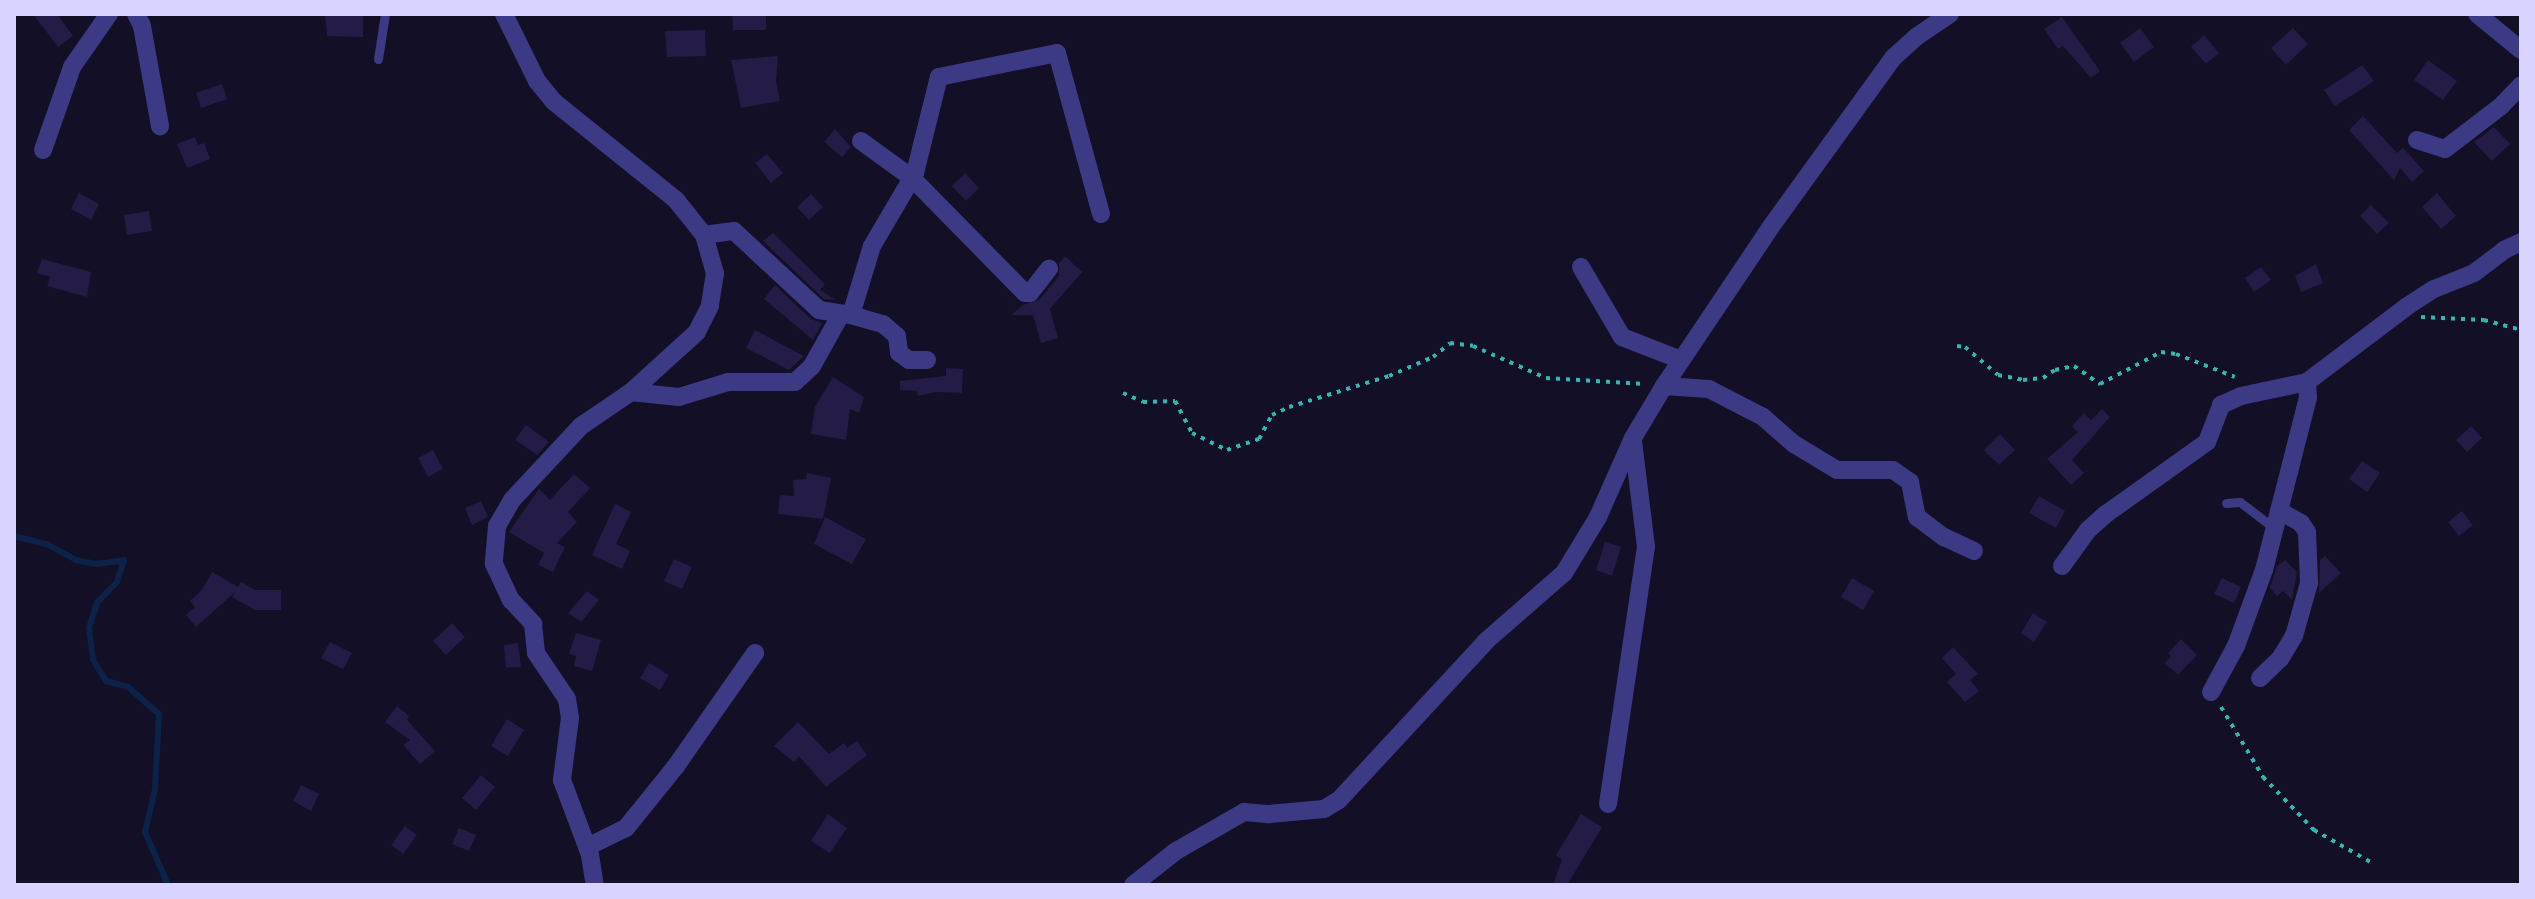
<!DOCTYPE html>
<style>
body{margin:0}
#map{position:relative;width:2535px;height:899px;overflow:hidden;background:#130f26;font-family:"Exo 2",sans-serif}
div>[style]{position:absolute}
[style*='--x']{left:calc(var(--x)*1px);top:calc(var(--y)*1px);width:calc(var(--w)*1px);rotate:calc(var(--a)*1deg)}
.stream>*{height:6px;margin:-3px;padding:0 3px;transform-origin:3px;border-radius:3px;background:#0c2248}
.building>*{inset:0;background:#241b47}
.path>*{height:4px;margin-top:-2px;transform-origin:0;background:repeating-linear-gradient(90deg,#2fb8b0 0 4px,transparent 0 10px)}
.service>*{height:9px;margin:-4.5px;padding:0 4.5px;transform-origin:4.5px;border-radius:4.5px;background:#3d3a85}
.minor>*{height:18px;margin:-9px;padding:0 9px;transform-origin:9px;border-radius:9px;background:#3d3a85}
span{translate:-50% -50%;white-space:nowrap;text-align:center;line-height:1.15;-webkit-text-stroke:6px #130f26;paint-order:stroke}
.frame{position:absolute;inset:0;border:16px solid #d9d4ff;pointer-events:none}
</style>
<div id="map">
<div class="stream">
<i style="--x:14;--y:536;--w:34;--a:14"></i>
<i style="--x:47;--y:544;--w:33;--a:29"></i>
<i style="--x:76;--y:560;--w:21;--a:11"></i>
<i style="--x:97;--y:564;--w:27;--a:-8"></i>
<i style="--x:124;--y:560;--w:23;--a:108"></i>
<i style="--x:117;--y:582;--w:29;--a:134"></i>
<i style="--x:97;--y:603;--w:25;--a:108"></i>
<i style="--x:89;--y:627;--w:33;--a:83"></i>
<i style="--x:93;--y:660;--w:25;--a:58"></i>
<i style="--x:106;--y:681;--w:23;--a:15"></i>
<i style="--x:128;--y:687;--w:41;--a:41.1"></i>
<i style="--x:159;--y:714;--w:75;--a:93.1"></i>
<i style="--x:155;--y:789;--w:44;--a:103.1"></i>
<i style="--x:145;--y:832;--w:58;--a:66.5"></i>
</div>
<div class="building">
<i style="clip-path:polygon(33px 14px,57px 14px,73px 36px,58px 47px)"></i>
<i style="clip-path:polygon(325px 14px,363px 14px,363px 37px,327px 36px)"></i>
<i style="clip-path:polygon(732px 14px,766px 14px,766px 30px,733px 30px)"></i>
<i style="clip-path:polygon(2062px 17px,2100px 71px,2091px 78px,2063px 46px,2058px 49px,2044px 29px)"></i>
<i style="clip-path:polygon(2140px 28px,2154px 47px,2134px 62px,2120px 43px)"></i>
<i style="clip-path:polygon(2293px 28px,2308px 44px,2286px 65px,2271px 48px)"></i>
<i style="clip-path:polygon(705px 30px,706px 56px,667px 57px,665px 31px)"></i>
<i style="clip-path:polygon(2204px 35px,2219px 53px,2206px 64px,2191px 47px)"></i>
<i style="clip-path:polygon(778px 56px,776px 81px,780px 101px,741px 108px,731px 60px)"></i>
<i style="clip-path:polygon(2428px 60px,2457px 81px,2443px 100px,2414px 80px)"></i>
<i style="clip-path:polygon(2362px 65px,2374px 81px,2335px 106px,2324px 90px)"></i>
<i style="clip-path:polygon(222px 84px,227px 99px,201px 108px,196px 93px)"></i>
<i style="clip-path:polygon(2363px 116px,2397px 153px,2403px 148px,2424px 171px,2412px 182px,2400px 168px,2394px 180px,2349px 130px)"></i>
<i style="clip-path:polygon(2494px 127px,2510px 144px,2492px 161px,2474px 142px)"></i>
<i style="clip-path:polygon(835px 129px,851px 147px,842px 157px,824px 142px)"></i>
<i style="clip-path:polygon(195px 137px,198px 145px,204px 143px,210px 159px,187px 168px,177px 144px)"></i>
<i style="clip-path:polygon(767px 154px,783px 173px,771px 183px,755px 163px)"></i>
<i style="clip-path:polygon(965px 173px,979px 188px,966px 201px,952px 186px)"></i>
<i style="clip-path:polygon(79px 193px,99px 204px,91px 220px,71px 209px)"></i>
<i style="clip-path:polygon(2437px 193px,2456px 216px,2441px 229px,2422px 207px)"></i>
<i style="clip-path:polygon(811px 194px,823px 207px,809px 220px,797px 207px)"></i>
<i style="clip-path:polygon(2371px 205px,2389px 223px,2377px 234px,2360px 216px)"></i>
<i style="clip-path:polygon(149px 211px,152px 231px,127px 235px,124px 215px)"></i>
<i style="clip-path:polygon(773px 233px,825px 284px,820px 290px,836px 300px,824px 299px,763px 241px)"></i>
<i style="clip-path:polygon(1065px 256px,1082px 272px,1050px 309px,1058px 338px,1041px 343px,1033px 315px,1011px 315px,1023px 305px,1039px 300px,1059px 276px,1059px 263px)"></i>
<i style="clip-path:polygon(42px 259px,91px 272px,87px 297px,47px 286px,50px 277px,37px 273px)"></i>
<i style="clip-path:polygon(2316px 264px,2323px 283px,2301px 292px,2295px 276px)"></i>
<i style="clip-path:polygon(2261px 267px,2271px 280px,2254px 292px,2245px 278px)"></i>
<i style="clip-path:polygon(775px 285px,811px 319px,822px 323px,813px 340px,764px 299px)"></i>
<i style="clip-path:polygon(755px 330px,804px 356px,789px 370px,746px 348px)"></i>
<i style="clip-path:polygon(946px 368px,963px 369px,962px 393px,936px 392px,918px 396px,917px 391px,900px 390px,900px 381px,946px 376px)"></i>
<i style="clip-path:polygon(833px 377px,864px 397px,859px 413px,850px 409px,846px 440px,811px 434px,815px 407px)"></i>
<i style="clip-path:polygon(2102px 409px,2110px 417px,2072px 460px,2084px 473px,2071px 485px,2047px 459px,2078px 432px,2072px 426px,2084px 413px,2091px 420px)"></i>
<i style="clip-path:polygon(526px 425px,549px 442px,537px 455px,515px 440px)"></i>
<i style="clip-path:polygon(2471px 426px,2482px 438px,2467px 452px,2456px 440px)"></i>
<i style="clip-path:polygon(2000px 434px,2015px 450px,1999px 465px,1984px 450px)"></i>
<i style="clip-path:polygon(433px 450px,443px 469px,428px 477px,418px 458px)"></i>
<i style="clip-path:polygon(2362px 461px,2380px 473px,2367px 492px,2349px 479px)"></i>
<i style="clip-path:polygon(807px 473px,831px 478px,823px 519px,778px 514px,780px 495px,794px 496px,793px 480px,806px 479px)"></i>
<i style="clip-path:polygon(574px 474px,590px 488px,568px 512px,577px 522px,557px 543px,565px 547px,553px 572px,538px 565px,544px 553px,509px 532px,539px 489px,550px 500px)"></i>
<i style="clip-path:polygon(2039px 496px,2065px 511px,2056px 528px,2029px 513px)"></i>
<i style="clip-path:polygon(481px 501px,488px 517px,472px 525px,465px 508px)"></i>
<i style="clip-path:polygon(615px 504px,631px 512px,616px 544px,630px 551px,622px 569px,592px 555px)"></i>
<i style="clip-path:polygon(2462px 511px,2473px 525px,2459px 536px,2448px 522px)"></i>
<i style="clip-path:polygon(825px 517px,866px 539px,852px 564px,814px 544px)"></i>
<i style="clip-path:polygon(1605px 542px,1621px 547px,1612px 576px,1596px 570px)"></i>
<i style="clip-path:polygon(2325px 556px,2341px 573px,2319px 593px,2320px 560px)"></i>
<i style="clip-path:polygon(674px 559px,692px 567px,682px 589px,664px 581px)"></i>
<i style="clip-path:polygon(2285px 560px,2297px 572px,2292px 600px,2283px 591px,2277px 596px,2270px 588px,2277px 566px)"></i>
<i style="clip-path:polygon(212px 572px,238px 587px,241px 582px,255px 590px,281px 590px,281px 610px,255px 610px,232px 597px,235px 592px,196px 627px,186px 615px,195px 607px,190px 601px,202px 590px)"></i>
<i style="clip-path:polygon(1852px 578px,1874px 591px,1863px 610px,1841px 597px)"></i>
<i style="clip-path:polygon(2222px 578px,2241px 587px,2234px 603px,2214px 594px)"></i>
<i style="clip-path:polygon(587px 591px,599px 600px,581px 622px,568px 613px)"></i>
<i style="clip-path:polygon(2033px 613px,2047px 622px,2034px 642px,2021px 633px)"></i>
<i style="clip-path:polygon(452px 623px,465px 637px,446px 655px,433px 641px)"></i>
<i style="clip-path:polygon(576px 633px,601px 640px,592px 671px,574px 666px,576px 656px,569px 654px)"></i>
<i style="clip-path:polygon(2181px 639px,2197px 655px,2178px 675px,2165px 663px,2171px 656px,2168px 653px)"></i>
<i style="clip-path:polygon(330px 642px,352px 653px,343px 669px,321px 658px)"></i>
<i style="clip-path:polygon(518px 643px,521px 667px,506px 668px,504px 645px)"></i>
<i style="clip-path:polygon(1953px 647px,1978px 674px,1970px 680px,1979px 691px,1965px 702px,1947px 682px,1956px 674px,1942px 658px)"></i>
<i style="clip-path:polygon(649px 663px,669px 675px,660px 690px,640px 678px)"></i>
<i style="clip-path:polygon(397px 706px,409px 716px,407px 720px,435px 751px,420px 764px,403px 745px,410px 740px,385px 722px)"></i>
<i style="clip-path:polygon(507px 719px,524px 730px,508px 756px,491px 746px)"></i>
<i style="clip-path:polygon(798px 722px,829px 754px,844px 743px,847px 748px,857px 741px,867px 755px,826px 787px,799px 756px,794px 762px,774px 746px)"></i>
<i style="clip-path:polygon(481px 775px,495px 787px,476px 810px,462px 798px)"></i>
<i style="clip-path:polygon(301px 785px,319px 794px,311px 811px,293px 801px)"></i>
<i style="clip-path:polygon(828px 814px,847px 828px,830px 853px,811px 841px)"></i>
<i style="clip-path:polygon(1581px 814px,1602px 827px,1567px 885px,1553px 885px,1562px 859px,1556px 855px)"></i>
<i style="clip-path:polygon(405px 826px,417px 835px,403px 854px,391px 845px)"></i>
<i style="clip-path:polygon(459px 828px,476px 835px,469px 851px,452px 844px)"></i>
</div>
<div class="path">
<i style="--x:2421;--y:317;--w:63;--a:2.7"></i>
<i style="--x:2484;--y:320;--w:38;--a:15"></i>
<i style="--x:1957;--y:346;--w:8;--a:7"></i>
<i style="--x:1965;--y:347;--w:43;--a:40.3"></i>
<i style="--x:1998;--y:375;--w:25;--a:11"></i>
<i style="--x:2023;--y:380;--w:20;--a:-6"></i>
<i style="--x:2043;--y:378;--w:14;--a:-34"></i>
<i style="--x:2055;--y:370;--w:19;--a:-12"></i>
<i style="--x:2074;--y:366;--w:32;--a:35"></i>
<i style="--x:2100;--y:384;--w:69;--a:-27.7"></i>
<i style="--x:2161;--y:352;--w:15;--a:8"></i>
<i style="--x:2176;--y:354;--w:63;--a:21.3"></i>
<i style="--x:1123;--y:393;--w:22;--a:24"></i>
<i style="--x:1143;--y:402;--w:32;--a:-2"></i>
<i style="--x:1175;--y:401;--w:36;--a:62"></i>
<i style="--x:1192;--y:433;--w:39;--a:26"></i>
<i style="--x:1227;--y:450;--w:34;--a:-19"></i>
<i style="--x:1259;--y:439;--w:27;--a:-62"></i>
<i style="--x:1272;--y:415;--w:19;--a:-25"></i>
<i style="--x:1289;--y:407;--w:105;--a:-17.2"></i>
<i style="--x:1389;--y:376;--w:48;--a:-23.4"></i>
<i style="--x:1433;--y:357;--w:22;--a:-39"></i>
<i style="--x:1450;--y:343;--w:23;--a:7"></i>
<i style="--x:1473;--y:346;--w:80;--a:23.7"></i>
<i style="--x:1546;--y:378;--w:99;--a:3.5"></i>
<i style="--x:2221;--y:707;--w:82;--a:59"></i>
<i style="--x:2263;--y:777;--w:74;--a:46.1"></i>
<i style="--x:2314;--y:830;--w:67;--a:29.6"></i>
</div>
<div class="service">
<i style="--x:378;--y:59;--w:46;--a:-81.2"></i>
<i style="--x:2226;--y:503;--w:14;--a:-4"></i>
<i style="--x:2240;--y:502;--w:43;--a:37.4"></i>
</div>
<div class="minor">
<i style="--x:136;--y:14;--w:13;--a:63"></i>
<i style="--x:142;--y:26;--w:102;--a:79.8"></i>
<i style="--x:504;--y:14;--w:75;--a:63.8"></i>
<i style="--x:537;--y:81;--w:26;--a:51"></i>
<i style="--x:553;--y:101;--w:158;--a:38.8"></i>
<i style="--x:676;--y:200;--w:45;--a:51.3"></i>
<i style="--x:704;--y:235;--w:40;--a:74"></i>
<i style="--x:715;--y:273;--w:33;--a:99"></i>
<i style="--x:710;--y:306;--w:29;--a:117"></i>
<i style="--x:697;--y:332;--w:89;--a:137.7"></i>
<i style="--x:631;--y:392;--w:60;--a:145.8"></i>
<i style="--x:581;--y:426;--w:101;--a:133"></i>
<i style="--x:512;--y:500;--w:30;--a:120"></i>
<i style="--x:497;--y:526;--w:38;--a:95"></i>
<i style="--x:494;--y:564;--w:40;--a:65"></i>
<i style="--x:511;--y:600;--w:33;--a:47"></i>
<i style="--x:533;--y:624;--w:29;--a:84"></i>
<i style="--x:536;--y:653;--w:55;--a:56"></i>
<i style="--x:567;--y:699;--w:19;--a:81"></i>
<i style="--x:570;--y:718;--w:63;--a:97.4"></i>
<i style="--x:562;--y:780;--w:80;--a:69.5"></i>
<i style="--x:590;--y:855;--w:30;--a:81"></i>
<i style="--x:2477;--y:14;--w:57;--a:39.3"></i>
<i style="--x:2417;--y:140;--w:29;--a:18"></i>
<i style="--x:2445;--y:149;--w:71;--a:-37.5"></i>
<i style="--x:2501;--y:106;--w:29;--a:-46"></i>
<i style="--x:861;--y:141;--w:63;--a:36"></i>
<i style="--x:912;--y:178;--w:161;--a:45.5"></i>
<i style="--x:1025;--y:293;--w:5;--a:0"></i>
<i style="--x:1030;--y:293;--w:31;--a:-52"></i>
<i style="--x:43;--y:150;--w:88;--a:-70.7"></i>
<i style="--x:72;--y:67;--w:65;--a:-55.1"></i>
<i style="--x:704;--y:235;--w:30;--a:-8"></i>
<i style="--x:734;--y:231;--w:116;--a:42.9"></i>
<i style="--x:819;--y:310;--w:32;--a:9"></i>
<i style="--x:851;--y:315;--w:72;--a:-73.1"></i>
<i style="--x:872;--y:246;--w:85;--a:-59.5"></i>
<i style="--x:915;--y:173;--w:99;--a:-76"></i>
<i style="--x:939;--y:77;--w:120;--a:-11.5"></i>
<i style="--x:1057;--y:53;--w:167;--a:74.7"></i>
<i style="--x:1581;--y:267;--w:81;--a:59.6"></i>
<i style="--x:1622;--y:337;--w:63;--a:21.3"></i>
<i style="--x:851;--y:315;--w:33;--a:16"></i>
<i style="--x:883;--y:324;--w:18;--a:41"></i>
<i style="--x:897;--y:336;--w:17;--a:83"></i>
<i style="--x:899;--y:353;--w:12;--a:35"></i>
<i style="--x:909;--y:360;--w:18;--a:0"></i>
<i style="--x:1664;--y:386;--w:45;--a:3.8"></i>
<i style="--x:1709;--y:389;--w:61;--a:27.4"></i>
<i style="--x:1763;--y:417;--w:41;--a:41.1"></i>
<i style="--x:1794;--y:444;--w:50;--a:31.2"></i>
<i style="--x:1837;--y:470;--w:56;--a:0"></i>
<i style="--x:1893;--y:470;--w:21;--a:35"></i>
<i style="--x:1910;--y:482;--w:36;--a:79"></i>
<i style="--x:1917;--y:517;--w:34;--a:37"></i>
<i style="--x:1944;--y:537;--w:33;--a:25"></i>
<i style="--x:631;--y:392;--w:48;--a:5.9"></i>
<i style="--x:679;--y:397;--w:51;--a:-17"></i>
<i style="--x:728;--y:382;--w:67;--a:0"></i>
<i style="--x:795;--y:382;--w:23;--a:-43"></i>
<i style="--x:812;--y:366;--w:57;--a:-60.8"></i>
<i style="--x:2062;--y:566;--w:44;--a:-54.2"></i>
<i style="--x:2088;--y:530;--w:24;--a:-42"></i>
<i style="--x:2106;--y:514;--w:124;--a:-35.5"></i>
<i style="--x:2207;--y:442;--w:40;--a:-69"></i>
<i style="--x:2221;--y:405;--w:22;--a:-24"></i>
<i style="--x:2241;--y:396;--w:67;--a:-12"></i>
<i style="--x:2307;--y:382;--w:124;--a:-37.1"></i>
<i style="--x:2406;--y:307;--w:33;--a:-33"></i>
<i style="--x:2434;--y:289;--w:43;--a:-21.8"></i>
<i style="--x:2474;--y:273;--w:38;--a:-37"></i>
<i style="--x:2504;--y:250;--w:19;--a:-25"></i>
<i style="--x:2260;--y:678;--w:28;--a:-44"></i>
<i style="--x:2280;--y:659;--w:27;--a:-59"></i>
<i style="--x:2294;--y:636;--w:55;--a:-74.2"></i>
<i style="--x:2309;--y:583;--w:51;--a:-92.2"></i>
<i style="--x:2307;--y:532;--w:11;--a:-124"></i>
<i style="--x:2301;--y:523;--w:25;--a:-151"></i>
<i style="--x:2211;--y:692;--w:52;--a:-61.5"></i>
<i style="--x:2236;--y:646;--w:81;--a:-69.8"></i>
<i style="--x:2264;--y:570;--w:178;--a:-75.7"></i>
<i style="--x:2308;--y:398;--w:16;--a:-94"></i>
<i style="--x:1608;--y:804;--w:260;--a:-81.6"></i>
<i style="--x:1646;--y:547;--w:107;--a:-97"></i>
<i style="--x:587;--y:847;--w:43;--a:-26"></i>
<i style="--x:626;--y:828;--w:80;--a:-51.1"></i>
<i style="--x:676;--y:766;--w:138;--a:-55"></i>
<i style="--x:1133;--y:885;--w:55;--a:-38.3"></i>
<i style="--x:1176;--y:851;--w:78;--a:-29.8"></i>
<i style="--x:1244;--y:812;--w:25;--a:5"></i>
<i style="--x:1269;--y:814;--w:55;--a:-5.2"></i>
<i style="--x:1324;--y:809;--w:17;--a:-31"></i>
<i style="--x:1339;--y:800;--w:217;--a:-47.2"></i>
<i style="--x:1486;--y:641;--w:103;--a:-41.1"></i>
<i style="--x:1564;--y:573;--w:66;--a:-58.7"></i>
<i style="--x:1598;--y:517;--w:86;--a:-66.1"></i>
<i style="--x:1633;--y:438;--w:61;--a:-59.2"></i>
<i style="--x:1664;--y:386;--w:190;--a:-56.1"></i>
<i style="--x:1770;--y:228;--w:211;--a:-54.1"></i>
<i style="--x:1894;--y:57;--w:30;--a:-42"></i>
<i style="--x:1916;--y:37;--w:41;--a:-34.1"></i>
</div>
<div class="frame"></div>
</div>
